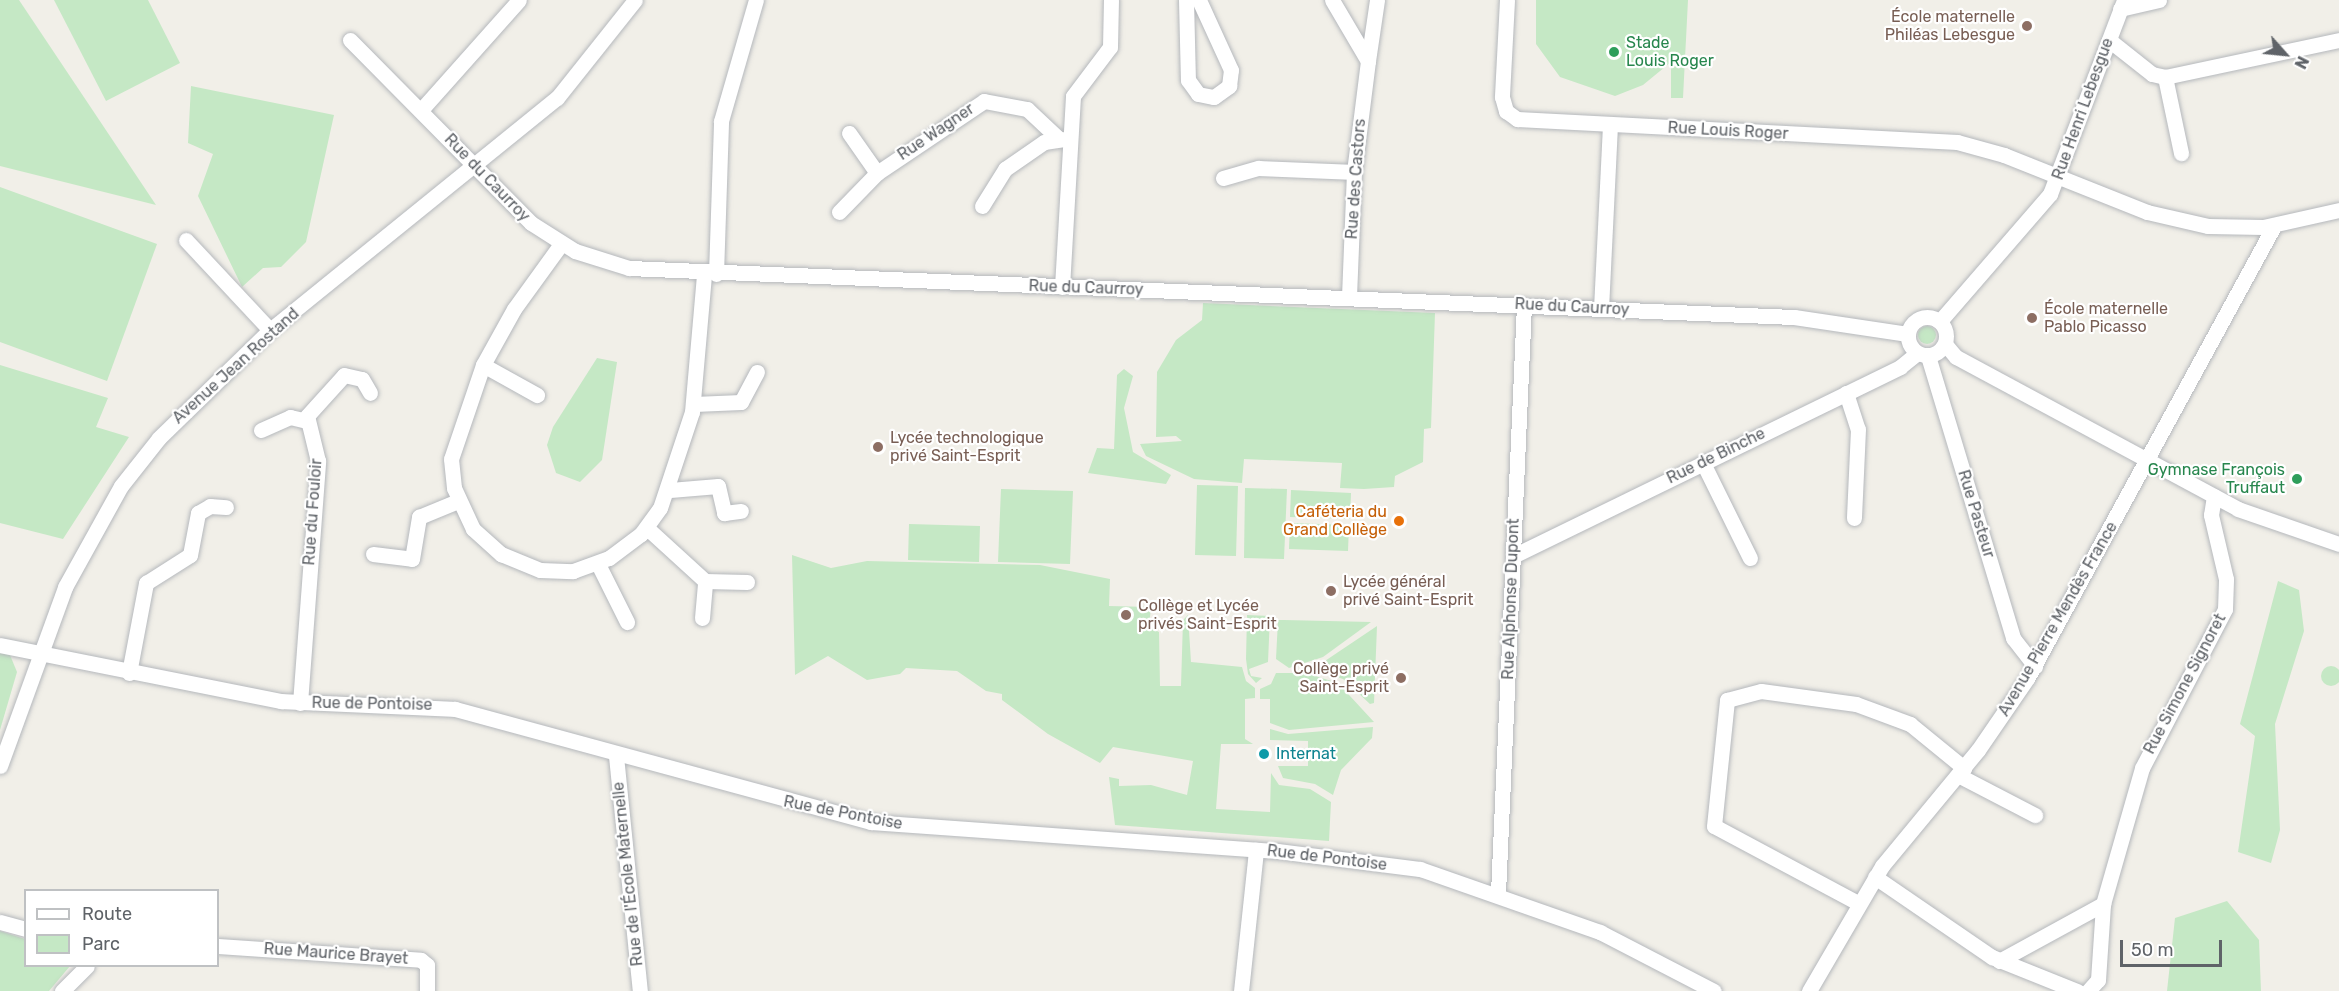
<!DOCTYPE html>
<meta charset="utf-8">
<style>
body{margin:0}
#map{position:relative;width:2339px;height:991px;overflow:hidden;background:#f1efe8;font-family:Rubik,sans-serif}
div>[style]{position:absolute}
[style*='--x']{left:calc(var(--x)*1px);top:calc(var(--y)*1px);width:calc(var(--w)*1px);rotate:calc(var(--a)*1deg)}
.green>*{inset:0;background:#c5e8c5}
.round{border-radius:50%}
.roads{filter:drop-shadow(0 0 2px #b5b8bc) drop-shadow(0 0 2px #b5b8bc)}
.minor>*{height:15px;margin:-7.5px;padding:0 7.5px;transform-origin:7.5px;border-radius:7.5px;background:#fff}
.minor>.ring{margin:-7.5px;padding:0;box-sizing:content-box;background:none;border:15px solid #fff;border-radius:50%}
.dots>*{width:16px;height:16px;translate:-50% -50%;box-sizing:border-box;border:3px solid #fff;border-radius:50%}
span{translate:-50% -50%;white-space:nowrap;text-align:center;line-height:1.15;-webkit-text-stroke:4.5px #fff;paint-order:stroke}
.education-label{font-size:16px;color:#785e54}
.right{translate:-100% -50%;text-align:right}
.left{translate:0 -50%;text-align:left}
.leisure-label{font-size:16px;color:#27864d}
.street-label{font-size:16px;color:#5f6368}
.food-label{font-size:16px;color:#c56008}
.culture-label{font-size:16px;color:#0d838f}
.legend{position:absolute;left:24px;top:889px;width:195px;height:78px;box-sizing:border-box;background:#fff;border:2px solid #bfc1c3;margin:0;padding:8px 10px;list-style:none;font-size:18px;color:#5f6368}
.legend li{display:flex;align-items:center;gap:12px;height:30px}
.legend b{width:30px;border:2px solid #bfc1c3}
.north{position:absolute;left:2255px;top:24px;width:60px;height:60px;-webkit-text-stroke:4px #fff;paint-order:stroke;rotate:117deg;font-size:16px;font-weight:700;line-height:24px;text-align:center;color:#5f6368}
.north::after{content:'';display:block;margin:auto;width:21px;height:27px;background:#5f6368;clip-path:polygon(50% 0,100% 100%,50% 72%,0 100%)}
.scale{position:absolute;left:2120px;top:940px;width:102px;height:27px;box-sizing:border-box;border:3px solid #5f6368;border-top:0;padding-left:8px;font-size:18px;line-height:21px;white-space:nowrap;color:#5f6368;-webkit-text-stroke:4px #fff;paint-order:stroke}
</style>
<div id="map">
<div class="green">
<i style="clip-path:polygon(0 0,19px 0,156px 205px,0 166px)"></i>
<i style="clip-path:polygon(54px 0,148px 0,180px 63px,106px 101px)"></i>
<i style="clip-path:polygon(1536px 0,1688px 0,1683px 98px,1671px 98px,1671px 62px,1643px 85px,1615px 96px,1560px 77px,1536px 44px)"></i>
<i style="clip-path:polygon(191px 86px,334px 115px,306px 242px,281px 267px,263px 268px,242px 287px,198px 196px,213px 154px,188px 143px)"></i>
<i style="clip-path:polygon(0 187px,157px 244px,107px 381px,0 342px)"></i>
<i style="clip-path:polygon(1203px 303px,1435px 313px,1431px 428px,1424px 429px,1423px 462px,1395px 476px,1394px 487px,1364px 489px,1340px 488px,1342px 463px,1244px 459px,1242px 483px,1194px 479px,1146px 456px,1140px 444px,1182px 441px,1176px 436px,1156px 437px,1157px 372px,1176px 340px,1202px 320px)"></i>
<i class="round" style="left:1918px;top:326px;width:18px;height:18px"></i>
<i style="clip-path:polygon(597px 358px,617px 362px,602px 460px,580px 482px,556px 473px,547px 445px,553px 427px)"></i>
<i style="clip-path:polygon(0 365px,108px 398px,96px 427px,129px 437px,63px 539px,0 523px)"></i>
<i style="clip-path:polygon(1124px 369px,1133px 376px,1124px 408px,1133px 452px,1171px 475px,1166px 484px,1088px 473px,1097px 448px,1114px 449px,1117px 375px)"></i>
<i style="clip-path:polygon(1197px 485px,1238px 486px,1236px 556px,1195px 555px)"></i>
<i style="clip-path:polygon(1245px 488px,1287px 489px,1284px 559px,1244px 558px)"></i>
<i style="clip-path:polygon(1001px 489px,1073px 491px,1070px 564px,998px 562px)"></i>
<i style="clip-path:polygon(1291px 490px,1351px 493px,1350px 519px,1290px 517px)"></i>
<i style="clip-path:polygon(1290px 523px,1349px 525px,1348px 551px,1289px 549px)"></i>
<i style="clip-path:polygon(909px 524px,980px 526px,979px 562px,908px 560px)"></i>
<i style="clip-path:polygon(792px 555px,831px 568px,867px 561px,1040px 565px,1110px 579px,1109px 606px,1151px 607px,1149px 627px,1159px 632px,1160px 686px,1181px 686px,1183px 620px,1188px 615px,1191px 662px,1242px 667px,1246px 681px,1255px 688px,1255px 698px,1245px 699px,1245px 739px,1253px 744px,1221px 744px,1216px 809px,1270px 812px,1271px 773px,1279px 785px,1310px 789px,1331px 802px,1329px 841px,1115px 825px,1109px 777px,1119px 779px,1119px 786px,1151px 785px,1187px 795px,1193px 761px,1113px 747px,1100px 763px,1048px 734px,1002px 700px,1002px 694px,986px 691px,957px 671px,906px 668px,900px 674px,867px 680px,828px 656px,795px 675px)"></i>
<i style="clip-path:polygon(2278px 581px,2299px 590px,2304px 631px,2275px 724px,2280px 830px,2271px 863px,2238px 852px,2255px 736px,2240px 724px)"></i>
<i style="clip-path:polygon(1247px 615px,1270px 616px,1268px 662px,1249px 669px,1251px 676px,1262px 678px,1256px 683px,1248px 674px,1246px 659px)"></i>
<i style="clip-path:polygon(1278px 620px,1284px 620px,1371px 622px,1323px 657px,1289px 668px,1276px 659px)"></i>
<i style="clip-path:polygon(1377px 626px,1374px 703px,1370px 704px,1343px 679px,1313px 669px)"></i>
<i style="clip-path:polygon(0 653px,10px 655px,17px 672px,0 730px)"></i>
<i class="round" style="left:2321px;top:666px;width:20px;height:20px"></i>
<i style="clip-path:polygon(1276px 673px,1305px 673px,1338px 683px,1374px 722px,1289px 730px,1270px 723px,1270px 699px,1260px 699px,1260px 689px,1271px 684px)"></i>
<i style="clip-path:polygon(1373px 727px,1372px 738px,1341px 770px,1333px 795px,1315px 784px,1283px 778px,1278px 766px,1308px 766px,1308px 741px,1270px 740px,1270px 729px,1288px 734px)"></i>
<i style="clip-path:polygon(2227px 901px,2259px 940px,2261px 991px,2167px 991px,2175px 918px)"></i>
<i style="clip-path:polygon(0 931px,25px 939px,26px 966px,70px 966px,49px 991px,0 991px)"></i>
</div>
<div class="roads">
<div class="minor">
<i style="--x:1186;--y:0;--w:80;--a:88.6"></i>
<i style="--x:1188;--y:80;--w:17;--a:54"></i>
<i style="--x:1198;--y:94;--w:16;--a:11"></i>
<i style="--x:1214;--y:97;--w:19;--a:-36"></i>
<i style="--x:1229;--y:86;--w:16;--a:-83"></i>
<i style="--x:1231;--y:70;--w:77;--a:-114.6"></i>
<i style="--x:1332;--y:0;--w:71;--a:59.5"></i>
<i style="--x:1368;--y:61;--w:112;--a:97.2"></i>
<i style="--x:1354;--y:172;--w:126;--a:92.3"></i>
<i style="--x:1507;--y:0;--w:97;--a:93"></i>
<i style="--x:1502;--y:97;--w:15;--a:74"></i>
<i style="--x:1506;--y:111;--w:14;--a:36"></i>
<i style="--x:1517;--y:119;--w:441;--a:3"></i>
<i style="--x:1957;--y:142;--w:49;--a:15.5"></i>
<i style="--x:2004;--y:155;--w:154;--a:21.7"></i>
<i style="--x:2147;--y:212;--w:63;--a:12.9"></i>
<i style="--x:2208;--y:226;--w:55;--a:1"></i>
<i style="--x:2263;--y:227;--w:78;--a:-12.6"></i>
<i style="--x:2120;--y:9;--w:40;--a:-13"></i>
<i style="--x:350;--y:40;--w:257;--a:45.3"></i>
<i style="--x:531;--y:223;--w:52;--a:32.5"></i>
<i style="--x:575;--y:251;--w:57;--a:17.5"></i>
<i style="--x:629;--y:268;--w:1166;--a:2.41"></i>
<i style="--x:1794;--y:317;--w:115;--a:8.5"></i>
<i style="--x:2109;--y:40;--w:55;--a:38.3"></i>
<i style="--x:2152;--y:74;--w:13;--a:13"></i>
<i style="--x:2165;--y:77;--w:178;--a:-12"></i>
<i style="--x:1368;--y:61;--w:62;--a:-81.6"></i>
<i style="--x:2165;--y:77;--w:78;--a:78.1"></i>
<i style="--x:421;--y:110;--w:147;--a:-48.3"></i>
<i style="--x:849;--y:133;--w:49;--a:55"></i>
<i style="--x:1223;--y:178;--w:37;--a:-16"></i>
<i style="--x:1259;--y:168;--w:95;--a:2.4"></i>
<i style="--x:982;--y:206;--w:44;--a:-58.1"></i>
<i style="--x:1005;--y:169;--w:47;--a:-34.7"></i>
<i style="--x:1044;--y:142;--w:22;--a:-8"></i>
<i style="--x:839;--y:212;--w:54;--a:-45.7"></i>
<i style="--x:877;--y:173;--w:129;--a:-33.9"></i>
<i style="--x:984;--y:101;--w:44;--a:10.5"></i>
<i style="--x:1027;--y:109;--w:42;--a:43.1"></i>
<i style="--x:186;--y:240;--w:123;--a:47"></i>
<i style="--x:561;--y:244;--w:80;--a:125.9"></i>
<i style="--x:514;--y:309;--w:64;--a:119"></i>
<i style="--x:483;--y:365;--w:99;--a:108.8"></i>
<i style="--x:451;--y:459;--w:29;--a:84"></i>
<i style="--x:454;--y:488;--w:45;--a:65.1"></i>
<i style="--x:473;--y:529;--w:38;--a:42"></i>
<i style="--x:501;--y:554;--w:42;--a:22.3"></i>
<i style="--x:540;--y:570;--w:33;--a:2"></i>
<i style="--x:573;--y:571;--w:38;--a:-20"></i>
<i style="--x:609;--y:558;--w:40;--a:-37"></i>
<i style="--x:641;--y:534;--w:32;--a:-54"></i>
<i style="--x:660;--y:508;--w:101;--a:-71.6"></i>
<i style="--x:692;--y:412;--w:139;--a:-85"></i>
<i style="--x:716;--y:274;--w:153;--a:-88.1"></i>
<i style="--x:721;--y:121;--w:126;--a:-73.9"></i>
<i style="--x:1062;--y:287;--w:191;--a:-86.7"></i>
<i style="--x:1073;--y:96;--w:61;--a:-52.9"></i>
<i style="--x:1110;--y:47;--w:47;--a:-88.8"></i>
<i style="--x:1601;--y:309;--w:184;--a:-87.2"></i>
<i class="ring" style="left:1908px;top:317px;width:23px;height:23px"></i>
<i style="--x:1940;--y:321;--w:168;--a:-49.1"></i>
<i style="--x:2050;--y:194;--w:208;--a:-69.1"></i>
<i style="--x:1945;--y:344;--w:17;--a:50"></i>
<i style="--x:1956;--y:357;--w:320;--a:28.3"></i>
<i style="--x:2238;--y:509;--w:107;--a:19.1"></i>
<i style="--x:1928;--y:356;--w:295;--a:73.2"></i>
<i style="--x:2013;--y:638;--w:36;--a:52"></i>
<i style="--x:483;--y:365;--w:62;--a:29.1"></i>
<i style="--x:1846;--y:393;--w:38;--a:72"></i>
<i style="--x:1858;--y:429;--w:89;--a:92.6"></i>
<i style="--x:694;--y:404;--w:47;--a:-2.4"></i>
<i style="--x:741;--y:402;--w:34;--a:-62"></i>
<i style="--x:261;--y:430;--w:32;--a:-24"></i>
<i style="--x:290;--y:417;--w:17;--a:13"></i>
<i style="--x:1703;--y:463;--w:106;--a:63.7"></i>
<i style="--x:670;--y:490;--w:48;--a:-4.8"></i>
<i style="--x:718;--y:486;--w:28;--a:77"></i>
<i style="--x:724;--y:513;--w:17;--a:-7"></i>
<i style="--x:647;--y:528;--w:79;--a:42.4"></i>
<i style="--x:705;--y:581;--w:42;--a:1.4"></i>
<i style="--x:373;--y:554;--w:39;--a:7"></i>
<i style="--x:412;--y:559;--w:43;--a:-80.5"></i>
<i style="--x:419;--y:517;--w:42;--a:-22.3"></i>
<i style="--x:1513;--y:556;--w:431;--a:-26"></i>
<i style="--x:1900;--y:367;--w:22;--a:-39"></i>
<i style="--x:598;--y:564;--w:65;--a:63.4"></i>
<i style="--x:702;--y:618;--w:37;--a:-85"></i>
<i style="--x:0;--y:645;--w:287;--a:11.3"></i>
<i style="--x:281;--y:701;--w:174;--a:2.6"></i>
<i style="--x:455;--y:709;--w:431;--a:15.2"></i>
<i style="--x:871;--y:822;--w:407;--a:4.1"></i>
<i style="--x:1277;--y:851;--w:144;--a:7.2"></i>
<i style="--x:1420;--y:869;--w:191;--a:19.3"></i>
<i style="--x:1600;--y:932;--w:128;--a:27.4"></i>
<i style="--x:129;--y:673;--w:92;--a:-79.3"></i>
<i style="--x:146;--y:583;--w:52;--a:-32.5"></i>
<i style="--x:190;--y:555;--w:43;--a:-79.2"></i>
<i style="--x:198;--y:513;--w:14;--a:-30"></i>
<i style="--x:210;--y:506;--w:16;--a:4"></i>
<i style="--x:300;--y:703;--w:243;--a:-85.7"></i>
<i style="--x:318;--y:461;--w:46;--a:-103.7"></i>
<i style="--x:307;--y:416;--w:55;--a:-47.9"></i>
<i style="--x:344;--y:375;--w:18;--a:13"></i>
<i style="--x:362;--y:379;--w:16;--a:60"></i>
<i style="--x:616;--y:756;--w:236;--a:84.2"></i>
<i style="--x:0;--y:766;--w:190;--a:-70"></i>
<i style="--x:65;--y:587;--w:115;--a:-61"></i>
<i style="--x:121;--y:486;--w:61;--a:-51.6"></i>
<i style="--x:159;--y:438;--w:155;--a:-44.2"></i>
<i style="--x:270;--y:330;--w:369;--a:-39"></i>
<i style="--x:557;--y:98;--w:125;--a:-51.5"></i>
<i style="--x:1958;--y:775;--w:87;--a:27.5"></i>
<i style="--x:1875;--y:877;--w:142;--a:34.4"></i>
<i style="--x:1992;--y:957;--w:92;--a:21.8"></i>
<i style="--x:1498;--y:893;--w:589;--a:-87.47"></i>
<i style="--x:1858;--y:903;--w:163;--a:-151.9"></i>
<i style="--x:1714;--y:826;--w:127;--a:-84.1"></i>
<i style="--x:1727;--y:700;--w:35;--a:-15"></i>
<i style="--x:1761;--y:691;--w:96;--a:7.8"></i>
<i style="--x:1856;--y:704;--w:58;--a:20.3"></i>
<i style="--x:1910;--y:724;--w:70;--a:39.2"></i>
<i style="--x:0;--y:922;--w:27;--a:15"></i>
<i style="--x:218;--y:946;--w:203;--a:3.9"></i>
<i style="--x:421;--y:960;--w:8;--a:40"></i>
<i style="--x:427;--y:965;--w:26;--a:90"></i>
<i style="--x:1999;--y:961;--w:119;--a:-28.7"></i>
<i style="--x:62;--y:991;--w:35;--a:-45"></i>
<i style="--x:1241;--y:991;--w:142;--a:-83.9"></i>
<i style="--x:1809;--y:991;--w:145;--a:-59.7"></i>
<i style="--x:1882;--y:866;--w:151;--a:-50.4"></i>
<i style="--x:1978;--y:750;--w:88;--a:-55.6"></i>
<i style="--x:2028;--y:677;--w:514;--a:-61.39"></i>
<i style="--x:2088;--y:991;--w:15;--a:-48"></i>
<i style="--x:2098;--y:980;--w:76;--a:-86.2"></i>
<i style="--x:2103;--y:904;--w:141;--a:-74"></i>
<i style="--x:2142;--y:768;--w:179;--a:-62.4"></i>
<i style="--x:2225;--y:609;--w:30;--a:-88"></i>
<i style="--x:2226;--y:579;--w:66;--a:-103.2"></i>
<i style="--x:2211;--y:515;--w:19;--a:-81"></i>
</div>
</div>
<div class="dots">
<i style="left:2027px;top:26px;background:#8d6e63"></i>
<i style="left:1614px;top:52px;background:#2e9e5b"></i>
<i style="left:2032px;top:318px;background:#8d6e63"></i>
<i style="left:878px;top:447px;background:#8d6e63"></i>
<i style="left:2297px;top:479px;background:#2e9e5b"></i>
<i style="left:1399px;top:521px;background:#e8710a"></i>
<i style="left:1331px;top:591px;background:#8d6e63"></i>
<i style="left:1126px;top:615px;background:#8d6e63"></i>
<i style="left:1401px;top:678px;background:#8d6e63"></i>
<i style="left:1264px;top:754px;background:#0f9aa8"></i>
</div>
<div class="education-label">
<span class="right" style="left:2015px;top:26px">École maternelle<br>Philéas Lebesgue</span>
<span class="left" style="left:2044px;top:318px">École maternelle<br>Pablo Picasso</span>
<span class="left" style="left:890px;top:447px">Lycée technologique<br>privé Saint-Esprit</span>
<span class="left" style="left:1343px;top:591px">Lycée général<br>privé Saint-Esprit</span>
<span class="left" style="left:1138px;top:615px">Collège et Lycée<br>privés Saint-Esprit</span>
<span class="right" style="left:1389px;top:678px">Collège privé<br>Saint-Esprit</span>
</div>
<div class="leisure-label">
<span class="left" style="left:1626px;top:52px">Stade<br>Louis Roger</span>
<span class="right" style="left:2285px;top:479px">Gymnase François<br>Truffaut</span>
</div>
<div class="street-label">
<span style="left:2083px;top:109px;rotate:-70deg">Rue Henri Lebesgue</span>
<span style="left:1728px;top:131px;rotate:3deg">Rue Louis Roger</span>
<span style="left:936px;top:132px;rotate:-34deg">Rue Wagner</span>
<span style="left:487px;top:178px;rotate:46deg">Rue du Caurroy</span>
<span style="left:1356px;top:179px;rotate:-86deg">Rue des Castors</span>
<span style="left:1086px;top:288px;rotate:2deg">Rue du Caurroy</span>
<span style="left:1572px;top:307px;rotate:3deg">Rue du Caurroy</span>
<span style="left:236px;top:366px;rotate:-42deg">Avenue Jean Rostand</span>
<span style="left:1716px;top:456px;rotate:-26deg">Rue de Binche</span>
<span style="left:313px;top:512px;rotate:-86deg">Rue du Fouloir</span>
<span style="left:1976px;top:514px;rotate:73deg">Rue Pasteur</span>
<span style="left:1511px;top:599px;rotate:-88deg">Rue Alphonse Dupont</span>
<span style="left:2058px;top:619px;rotate:-60deg">Avenue Pierre Mendès France</span>
<span style="left:2185px;top:684px;rotate:-62deg">Rue Simone Signoret</span>
<span style="left:372px;top:704px;rotate:1deg">Rue de Pontoise</span>
<span style="left:843px;top:813px;rotate:11deg">Rue de Pontoise</span>
<span style="left:1327px;top:858px;rotate:7deg">Rue de Pontoise</span>
<span style="left:628px;top:874px;rotate:-96deg">Rue de l'École Maternelle</span>
<span style="left:336px;top:954px;rotate:4deg">Rue Maurice Brayet</span>
</div>
<div class="food-label">
<span class="right" style="left:1387px;top:521px">Caféteria du<br>Grand Collège</span>
</div>
<div class="culture-label">
<span class="left" style="left:1276px;top:754px">Internat</span>
</div>
<ul class="legend">
<li><b style="height:8px;background:#fff"></b>Route</li>
<li><b style="height:16px;background:#c5e8c5"></b>Parc</li>
</ul>
<div class="north">N</div>
<div class="scale">50 m</div>
</div>
